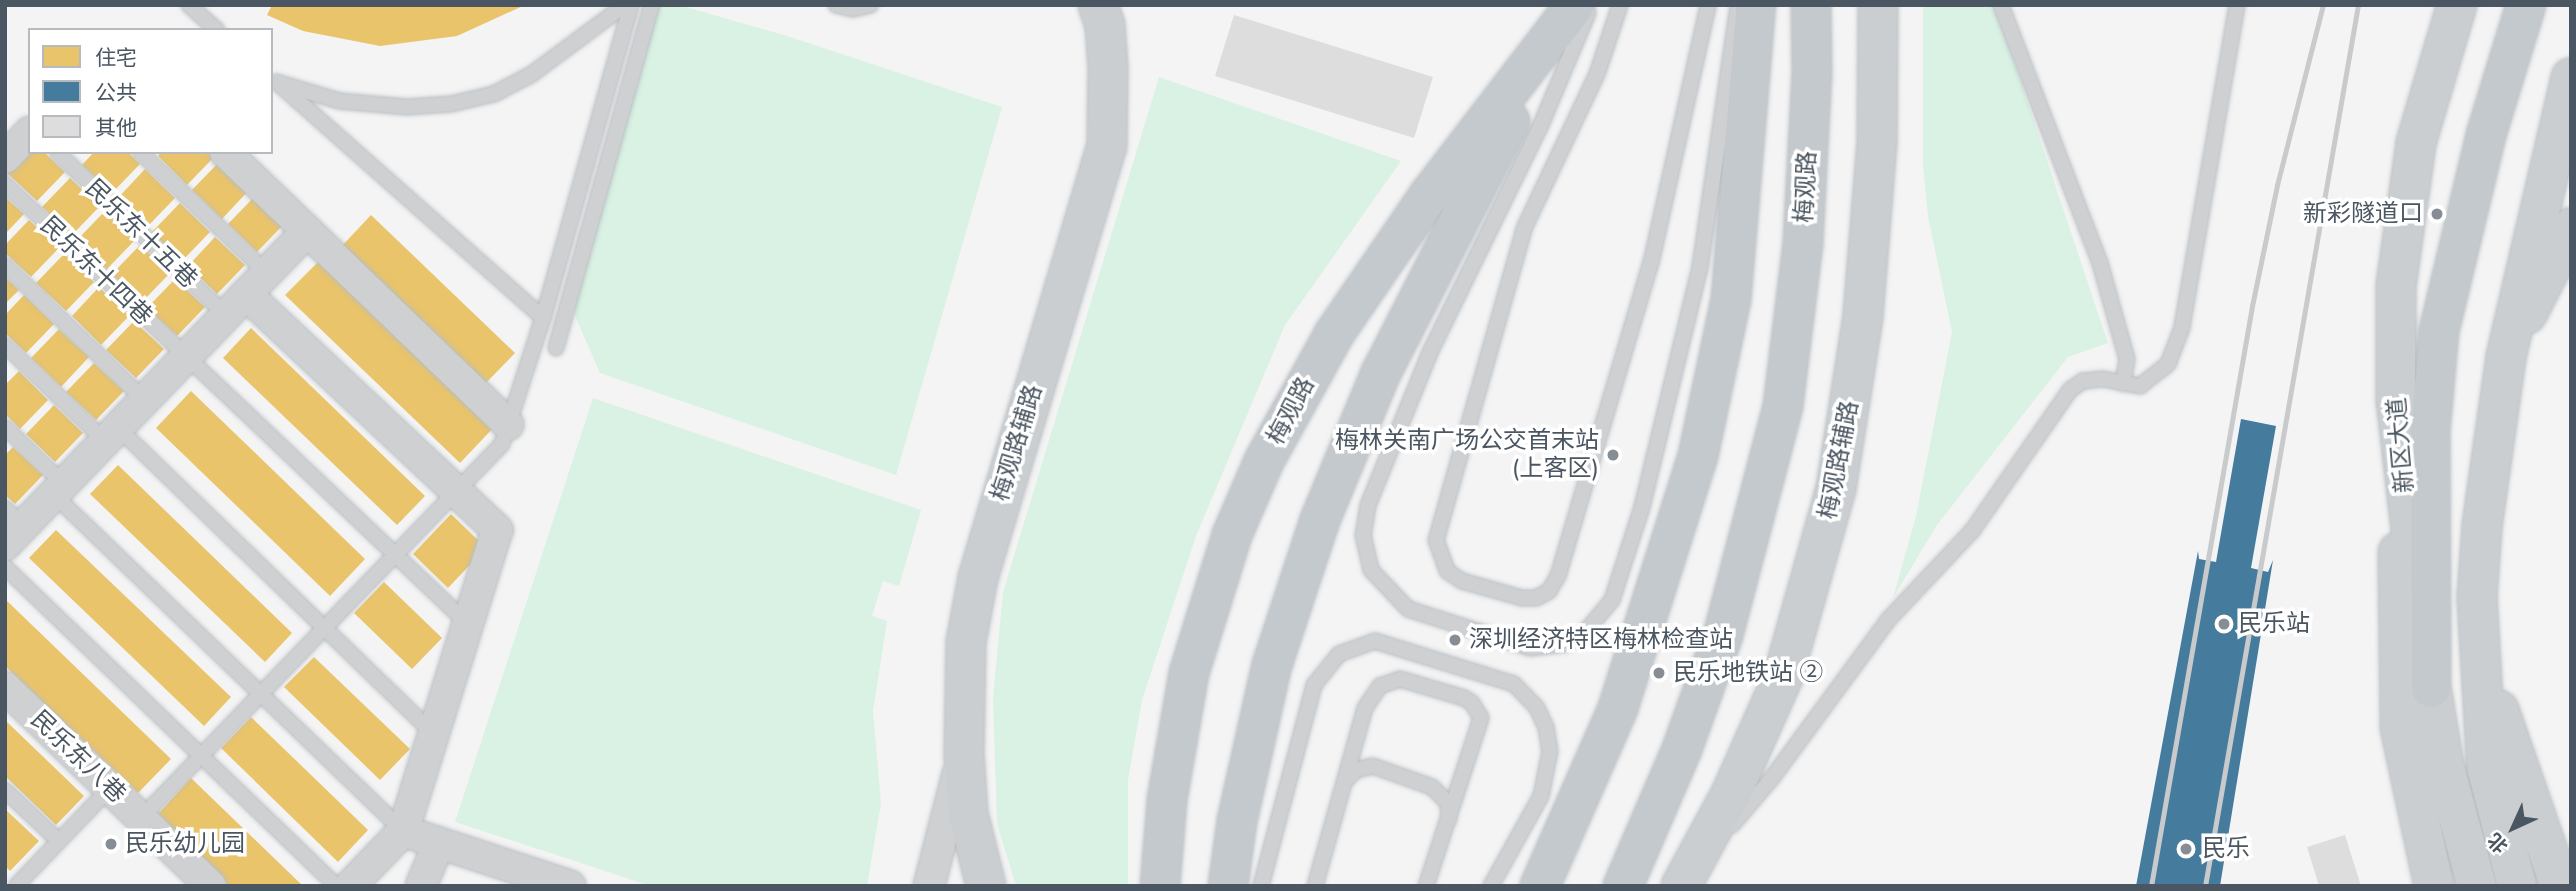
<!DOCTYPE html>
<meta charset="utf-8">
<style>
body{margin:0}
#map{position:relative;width:2576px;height:891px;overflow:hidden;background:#f4f4f4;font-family:"Nunito Sans","Noto Sans SC",sans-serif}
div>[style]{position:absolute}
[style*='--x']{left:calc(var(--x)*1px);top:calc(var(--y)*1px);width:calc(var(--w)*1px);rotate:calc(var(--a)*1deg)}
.green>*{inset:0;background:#d9f2e3}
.homes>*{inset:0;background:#e9c46a}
.public>*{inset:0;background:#457b9d}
.building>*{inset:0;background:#ddddde}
.roads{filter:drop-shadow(0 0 2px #b9bec3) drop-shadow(0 0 2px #b9bec3)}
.service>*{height:14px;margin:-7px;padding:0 7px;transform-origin:7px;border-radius:7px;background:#ced0d2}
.minor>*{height:30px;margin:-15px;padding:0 15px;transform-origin:15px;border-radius:15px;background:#ced0d2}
.primary>*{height:38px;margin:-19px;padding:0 19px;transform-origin:19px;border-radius:19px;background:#caced1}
.trunk>*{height:38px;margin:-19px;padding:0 19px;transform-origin:19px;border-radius:19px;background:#c4c9cd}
.rail>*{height:5px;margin:-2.5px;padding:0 2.5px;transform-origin:2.5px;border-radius:2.5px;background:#c9cacc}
.dots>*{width:19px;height:19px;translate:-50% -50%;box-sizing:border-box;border:4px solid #fff;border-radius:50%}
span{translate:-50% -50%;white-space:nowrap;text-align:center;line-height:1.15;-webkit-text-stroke:7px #fff;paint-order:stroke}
.street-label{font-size:24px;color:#4a5661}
.poi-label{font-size:24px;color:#4a5661}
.right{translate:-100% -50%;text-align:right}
.left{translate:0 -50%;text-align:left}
.frame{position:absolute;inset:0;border:7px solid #4a5661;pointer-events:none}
.legend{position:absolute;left:28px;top:28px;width:245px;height:126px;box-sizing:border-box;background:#fff;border:2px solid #b7bbc0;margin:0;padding:9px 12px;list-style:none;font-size:21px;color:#4a5661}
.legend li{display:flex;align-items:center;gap:14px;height:35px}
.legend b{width:35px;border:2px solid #b7bbc0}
.north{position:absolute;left:2478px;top:793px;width:70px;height:70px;-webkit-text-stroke:5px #fff;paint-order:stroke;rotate:225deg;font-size:19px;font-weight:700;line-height:28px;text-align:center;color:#4a5661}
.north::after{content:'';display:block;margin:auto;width:24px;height:32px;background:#4a5661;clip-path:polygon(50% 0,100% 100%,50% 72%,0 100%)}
</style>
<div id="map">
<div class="green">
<i style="clip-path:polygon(659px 5px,679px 5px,787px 36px,1002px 107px,896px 475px,600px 373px,575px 316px,575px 298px)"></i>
<i style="clip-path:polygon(1923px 5px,1995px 5px,2108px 343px,2068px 357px,1937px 525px,1893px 598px,1916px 516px,1952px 332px,1928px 216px,1923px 165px)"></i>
<i style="clip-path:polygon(1159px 77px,1401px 161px,1285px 325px,1196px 536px,1142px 700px,1128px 780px,1128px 886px,1016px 886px,997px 824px,993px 698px,1003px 592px)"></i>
<i style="clip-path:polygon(593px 398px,921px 510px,899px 586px,883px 581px,872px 616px,887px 621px,873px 711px,881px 803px,867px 886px,651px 886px,455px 822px)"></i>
</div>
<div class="homes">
<i style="clip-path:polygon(272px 5px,525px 5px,457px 36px,380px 46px,303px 31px,267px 15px)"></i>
<i style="clip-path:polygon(30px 149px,44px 152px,65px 172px,37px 201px,7px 173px)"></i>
<i style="clip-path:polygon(94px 152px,128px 152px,140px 164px,112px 193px,82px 165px)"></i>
<i style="clip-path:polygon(161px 152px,211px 152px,215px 156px,187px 185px,158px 156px)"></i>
<i style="clip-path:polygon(220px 161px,250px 189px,222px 219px,192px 190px)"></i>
<i style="clip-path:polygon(145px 169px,175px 198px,147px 227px,117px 199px)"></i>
<i style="clip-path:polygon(70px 178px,100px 206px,72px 235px,42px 207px)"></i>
<i style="clip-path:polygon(256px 195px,285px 223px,257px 252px,228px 224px)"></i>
<i style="clip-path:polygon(5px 197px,24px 214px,5px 234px)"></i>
<i style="clip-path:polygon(180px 203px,210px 232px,182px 261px,152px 232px)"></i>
<i style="clip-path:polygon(105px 211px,135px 240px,107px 269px,77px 240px)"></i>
<i style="clip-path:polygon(371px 215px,515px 353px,483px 386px,340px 248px)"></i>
<i style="clip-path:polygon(29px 220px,59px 248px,31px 277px,5px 253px,5px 245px)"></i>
<i style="clip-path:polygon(215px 237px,245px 265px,217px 294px,188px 266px)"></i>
<i style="clip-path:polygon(140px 245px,170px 273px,142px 302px,112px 274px)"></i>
<i style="clip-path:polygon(64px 254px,94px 282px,66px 311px,36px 283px)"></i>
<i style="clip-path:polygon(322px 258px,496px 425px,460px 463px,285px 295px)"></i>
<i style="clip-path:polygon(5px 277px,19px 290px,5px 304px)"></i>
<i style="clip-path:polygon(175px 279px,205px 307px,177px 336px,147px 308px)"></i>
<i style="clip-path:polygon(99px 287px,129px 316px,101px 345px,72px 316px)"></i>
<i style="clip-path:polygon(24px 295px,54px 324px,26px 353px,5px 333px,5px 315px)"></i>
<i style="clip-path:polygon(134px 321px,164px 349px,136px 378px,106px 350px)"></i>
<i style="clip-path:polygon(251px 328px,425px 496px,397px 525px,223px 358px)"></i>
<i style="clip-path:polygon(59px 329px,89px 357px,61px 387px,31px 358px)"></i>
<i style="clip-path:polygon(94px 363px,124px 391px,96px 420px,66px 392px)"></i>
<i style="clip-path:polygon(19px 371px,48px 400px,20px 429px,5px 414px,5px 385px)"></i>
<i style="clip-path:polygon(191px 391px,365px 559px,330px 596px,156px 428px)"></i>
<i style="clip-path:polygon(54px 405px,83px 433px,55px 462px,26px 434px)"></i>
<i style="clip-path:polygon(13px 447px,43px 475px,15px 504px,5px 495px,5px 455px)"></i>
<i style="clip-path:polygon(118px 465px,292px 633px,265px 662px,90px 494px)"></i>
<i style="clip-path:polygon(451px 514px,486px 548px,448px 588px,413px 554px)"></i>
<i style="clip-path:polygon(56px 530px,231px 697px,204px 726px,29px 558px)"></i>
<i style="clip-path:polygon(384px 582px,442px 638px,412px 669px,354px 613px)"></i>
<i style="clip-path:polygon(5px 599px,171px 759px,138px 793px,5px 666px)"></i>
<i style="clip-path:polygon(314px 657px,410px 749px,380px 780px,284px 687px)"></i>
<i style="clip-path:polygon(251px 717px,368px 830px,338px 862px,221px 748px)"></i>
<i style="clip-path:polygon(5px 720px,84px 796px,56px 825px,5px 776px)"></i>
<i style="clip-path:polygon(191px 778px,303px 886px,228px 886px,156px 816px)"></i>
<i style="clip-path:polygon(5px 809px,39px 841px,10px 871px,5px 866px)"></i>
</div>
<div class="public">
<i style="clip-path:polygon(2241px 419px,2276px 426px,2251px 568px,2268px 572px,2273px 560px,2220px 886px,2136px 886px,2198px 551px,2199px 559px,2216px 562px)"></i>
</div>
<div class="building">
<i style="clip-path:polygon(1234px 15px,1433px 77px,1414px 138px,1215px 76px)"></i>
<i style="clip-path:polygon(2345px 835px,2361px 886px,2319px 886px,2307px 847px)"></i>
</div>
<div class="roads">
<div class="service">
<i style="--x:189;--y:5;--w:38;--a:42"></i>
<i style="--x:836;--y:5;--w:17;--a:13"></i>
<i style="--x:853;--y:9;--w:18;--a:-13"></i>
<i style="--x:1620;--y:5;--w:73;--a:108.4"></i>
<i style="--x:1597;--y:74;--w:168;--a:115.3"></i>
<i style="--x:1525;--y:226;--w:326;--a:105.8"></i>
<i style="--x:1436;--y:540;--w:33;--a:70"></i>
<i style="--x:1447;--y:571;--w:18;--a:34"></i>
<i style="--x:1462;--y:581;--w:62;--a:15.8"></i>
<i style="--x:1522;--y:598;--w:14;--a:0"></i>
<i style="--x:1536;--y:598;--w:15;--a:-28"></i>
<i style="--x:1549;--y:591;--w:17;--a:-59"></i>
<i style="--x:1558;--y:576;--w:327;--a:-73.5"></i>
<i style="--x:1651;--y:263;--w:264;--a:-77.5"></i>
<i style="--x:2001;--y:5;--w:276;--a:69"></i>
<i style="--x:2100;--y:263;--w:100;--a:74.3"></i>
<i style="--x:2127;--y:359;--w:25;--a:99"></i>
<i style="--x:1588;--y:13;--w:124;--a:112.8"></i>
<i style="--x:1540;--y:127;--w:254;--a:116"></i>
<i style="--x:1429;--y:355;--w:162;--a:112.1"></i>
<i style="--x:1368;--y:505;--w:30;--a:99"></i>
<i style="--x:1363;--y:535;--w:36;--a:77"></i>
<i style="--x:1371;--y:570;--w:54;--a:46.5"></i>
<i style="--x:1408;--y:609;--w:128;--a:17.7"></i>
<i style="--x:1530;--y:648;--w:35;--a:-7"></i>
<i style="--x:1565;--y:644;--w:19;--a:-25"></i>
<i style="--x:1582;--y:636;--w:47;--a:-50.2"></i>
<i style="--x:1612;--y:600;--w:98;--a:-72.1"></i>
<i style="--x:1642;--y:507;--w:247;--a:-76.4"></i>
<i style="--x:1700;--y:267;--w:265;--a:-81.7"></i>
<i style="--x:276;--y:82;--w:66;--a:16.8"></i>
<i style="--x:339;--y:101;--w:68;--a:5"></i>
<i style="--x:407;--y:107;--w:44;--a:-3.9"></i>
<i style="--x:451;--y:104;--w:44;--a:-13.1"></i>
<i style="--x:494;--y:94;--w:43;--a:-27.8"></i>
<i style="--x:532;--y:74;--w:116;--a:-36.6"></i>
<i style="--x:280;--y:85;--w:351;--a:41.5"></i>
<i style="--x:57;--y:152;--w:235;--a:44"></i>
<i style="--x:140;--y:152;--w:175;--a:43.6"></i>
<i style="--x:5;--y:184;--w:639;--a:43.54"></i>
<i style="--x:5;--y:265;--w:194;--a:44"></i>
<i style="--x:5;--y:345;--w:139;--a:43.8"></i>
<i style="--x:556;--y:348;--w:356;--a:-74.4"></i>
<i style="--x:5;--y:427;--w:82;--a:44"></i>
<i style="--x:118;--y:428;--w:438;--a:44.1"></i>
<i style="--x:54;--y:495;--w:484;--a:43.9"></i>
<i style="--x:5;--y:508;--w:26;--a:43"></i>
<i style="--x:5;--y:567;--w:460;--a:43.9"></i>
<i style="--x:1346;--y:780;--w:14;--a:-45"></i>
<i style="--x:1356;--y:770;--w:17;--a:-13"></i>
<i style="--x:1373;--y:766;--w:63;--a:19.6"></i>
<i style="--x:1432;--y:787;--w:23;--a:45"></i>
<i style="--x:1448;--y:803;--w:16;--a:86"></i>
<i style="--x:5;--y:790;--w:74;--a:43.4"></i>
<i style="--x:141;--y:818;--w:520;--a:-46.01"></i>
<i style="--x:502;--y:444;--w:133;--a:-72"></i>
<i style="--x:543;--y:318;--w:325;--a:-74.3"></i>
<i style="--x:1732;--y:825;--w:62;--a:-49.6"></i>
<i style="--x:1772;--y:778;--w:196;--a:-53.7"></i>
<i style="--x:1888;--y:620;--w:122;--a:-46.7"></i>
<i style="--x:1972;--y:531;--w:172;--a:-55.2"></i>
<i style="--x:2070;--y:390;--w:16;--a:-35"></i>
<i style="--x:2083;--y:381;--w:20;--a:-6"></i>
<i style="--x:2103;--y:379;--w:38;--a:11"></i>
<i style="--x:2140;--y:386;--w:36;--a:-38"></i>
<i style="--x:2168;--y:364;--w:40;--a:-69"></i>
<i style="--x:2182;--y:327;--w:327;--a:-80.3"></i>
<i style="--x:16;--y:886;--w:136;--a:-46.2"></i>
<i style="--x:1261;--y:886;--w:208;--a:-75.2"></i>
<i style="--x:1314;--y:685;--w:40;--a:-51"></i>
<i style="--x:1339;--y:654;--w:38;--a:-20"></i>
<i style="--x:1375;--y:641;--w:145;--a:17.2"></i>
<i style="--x:1514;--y:684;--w:33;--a:46"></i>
<i style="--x:1537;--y:708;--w:21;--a:65"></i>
<i style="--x:1546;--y:727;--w:24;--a:81"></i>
<i style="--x:1550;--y:751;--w:46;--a:101.3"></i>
<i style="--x:1541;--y:796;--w:103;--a:119.1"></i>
<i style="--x:1315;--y:886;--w:185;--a:-74.3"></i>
<i style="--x:1365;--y:708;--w:27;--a:-56"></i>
<i style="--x:1380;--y:686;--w:21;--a:-19"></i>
<i style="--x:1400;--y:679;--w:67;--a:16.5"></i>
<i style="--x:1464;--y:698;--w:9;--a:32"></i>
<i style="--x:1472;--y:703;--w:17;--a:59"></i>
<i style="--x:1481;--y:718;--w:177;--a:108.1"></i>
</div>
<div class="minor">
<i style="--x:225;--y:152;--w:393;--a:43.9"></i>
<i style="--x:5;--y:158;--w:36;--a:-46"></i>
<i style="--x:246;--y:294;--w:345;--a:43.2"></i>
<i style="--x:497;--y:530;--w:315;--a:107.3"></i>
<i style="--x:403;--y:831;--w:76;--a:133.9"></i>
<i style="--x:5;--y:545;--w:436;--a:-46.1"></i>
<i style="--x:5;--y:687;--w:286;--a:44"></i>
<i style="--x:403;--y:831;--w:176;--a:18.2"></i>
<i style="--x:421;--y:886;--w:47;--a:-67.3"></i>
<i style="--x:929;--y:886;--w:116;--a:-75.5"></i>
</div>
<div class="primary">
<i style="--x:2527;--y:314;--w:97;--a:-62.9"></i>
<i style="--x:2398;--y:552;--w:175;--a:89.3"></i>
<i style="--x:2400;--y:727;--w:163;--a:77.9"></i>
<i style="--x:2418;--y:589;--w:190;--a:-96.6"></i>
<i style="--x:2396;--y:400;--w:114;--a:-90"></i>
<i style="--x:2396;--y:286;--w:144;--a:-82"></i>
<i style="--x:2416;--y:143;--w:144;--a:-73.5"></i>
<i style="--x:2426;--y:656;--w:106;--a:80.8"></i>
<i style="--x:2443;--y:761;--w:130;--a:74.8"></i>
<i style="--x:2499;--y:710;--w:186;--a:70.9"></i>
<i style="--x:986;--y:886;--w:74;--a:-104"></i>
<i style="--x:968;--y:814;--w:60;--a:-93.8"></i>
<i style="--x:964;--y:754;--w:112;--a:-89"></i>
<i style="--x:966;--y:642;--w:65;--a:-79.4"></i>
<i style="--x:978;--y:578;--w:451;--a:-73.4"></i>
<i style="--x:1107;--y:146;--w:78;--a:-89.3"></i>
<i style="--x:1108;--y:68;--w:43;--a:-94"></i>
<i style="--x:1105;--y:25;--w:21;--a:-109"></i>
<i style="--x:1681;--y:886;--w:105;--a:-61.5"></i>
<i style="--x:1731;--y:794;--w:128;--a:-66"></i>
<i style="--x:1783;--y:677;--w:195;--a:-74.3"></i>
<i style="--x:1836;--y:489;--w:175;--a:-81.1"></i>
<i style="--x:1863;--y:316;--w:174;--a:-85.4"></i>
<i style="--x:1877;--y:143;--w:138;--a:-89.6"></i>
<i style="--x:2517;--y:886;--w:120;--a:-104.5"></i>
<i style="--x:2487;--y:770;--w:172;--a:-93.3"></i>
<i style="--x:2477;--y:598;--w:72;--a:-86"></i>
<i style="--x:2482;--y:526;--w:171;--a:-81.9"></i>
<i style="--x:2506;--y:357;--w:287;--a:-76.9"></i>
</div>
<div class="trunk">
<i style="--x:2431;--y:688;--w:256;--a:-90.2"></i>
<i style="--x:2430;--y:432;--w:101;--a:-84.9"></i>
<i style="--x:2439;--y:331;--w:202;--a:-76.5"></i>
<i style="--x:2486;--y:135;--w:136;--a:-72.9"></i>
<i style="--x:1160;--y:886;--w:86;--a:-85.3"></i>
<i style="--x:1167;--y:800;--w:129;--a:-80.2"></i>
<i style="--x:1189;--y:673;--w:145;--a:-72.7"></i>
<i style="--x:1232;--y:535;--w:81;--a:-66.6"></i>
<i style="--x:1264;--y:461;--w:145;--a:-61.1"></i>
<i style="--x:1334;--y:334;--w:170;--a:-55.6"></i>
<i style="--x:1430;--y:194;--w:238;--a:-52.5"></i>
<i style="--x:1228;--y:886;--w:66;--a:-82.1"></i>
<i style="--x:1237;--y:821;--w:160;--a:-77.4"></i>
<i style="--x:1272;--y:665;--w:153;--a:-71.7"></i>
<i style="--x:1320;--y:520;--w:159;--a:-67.5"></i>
<i style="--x:1381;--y:373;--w:283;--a:-62.9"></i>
<i style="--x:1540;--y:886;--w:194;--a:-66.3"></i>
<i style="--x:1618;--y:708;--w:264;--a:-72.4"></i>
<i style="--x:1698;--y:456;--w:159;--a:-78.1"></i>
<i style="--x:1731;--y:300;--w:296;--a:-85.2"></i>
<i style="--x:1623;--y:886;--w:149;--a:-66.7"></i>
<i style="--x:1682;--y:749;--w:121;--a:-70.2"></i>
<i style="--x:1723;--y:635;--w:237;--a:-75.3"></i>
<i style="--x:1783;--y:406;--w:164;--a:-83"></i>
<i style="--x:1803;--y:243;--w:170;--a:-87"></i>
<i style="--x:1812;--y:73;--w:68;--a:-90.8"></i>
</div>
</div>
<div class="rail">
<i style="--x:2151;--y:886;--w:589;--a:-80.12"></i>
<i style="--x:2252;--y:306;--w:124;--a:-78.3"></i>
<i style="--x:2277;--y:185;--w:186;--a:-75.7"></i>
<i style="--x:2205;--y:886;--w:894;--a:-80.15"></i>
</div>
<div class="dots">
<i style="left:2437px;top:214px;background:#868d94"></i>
<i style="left:1613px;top:455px;background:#868d94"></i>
<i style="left:2224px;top:624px;background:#868d94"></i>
<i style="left:1455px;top:640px;background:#868d94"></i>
<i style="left:1659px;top:673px;background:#868d94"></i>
<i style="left:111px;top:844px;background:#868d94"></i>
<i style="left:2186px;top:849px;background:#868d94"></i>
</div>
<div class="street-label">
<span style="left:1806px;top:187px;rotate:-87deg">梅观路</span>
<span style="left:141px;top:234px;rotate:44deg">民乐东十五巷</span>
<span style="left:96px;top:271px;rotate:44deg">民乐东十四巷</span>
<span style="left:1291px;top:411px;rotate:-62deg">梅观路</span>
<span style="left:1017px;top:443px;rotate:-73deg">梅观路辅路</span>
<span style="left:2401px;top:445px;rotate:-95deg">新区大道</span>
<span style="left:1839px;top:460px;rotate:-79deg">梅观路辅路</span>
<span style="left:78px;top:757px;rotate:44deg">民乐东八巷</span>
</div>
<div class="poi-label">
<span class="right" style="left:2423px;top:214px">新彩隧道口</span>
<span class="right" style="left:1599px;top:455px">梅林关南广场公交首末站<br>(上客区)</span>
<span class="left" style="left:2238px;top:624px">民乐站</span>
<span class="left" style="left:1469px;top:640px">深圳经济特区梅林检查站</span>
<span class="left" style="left:1673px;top:673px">民乐地铁站 ②</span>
<span class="left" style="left:125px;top:844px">民乐幼儿园</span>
<span class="left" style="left:2202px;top:849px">民乐</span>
</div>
<div class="frame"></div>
<ul class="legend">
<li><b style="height:19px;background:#e9c46a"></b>住宅</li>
<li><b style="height:19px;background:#457b9d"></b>公共</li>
<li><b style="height:19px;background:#ddddde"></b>其他</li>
</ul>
<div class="north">北</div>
</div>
